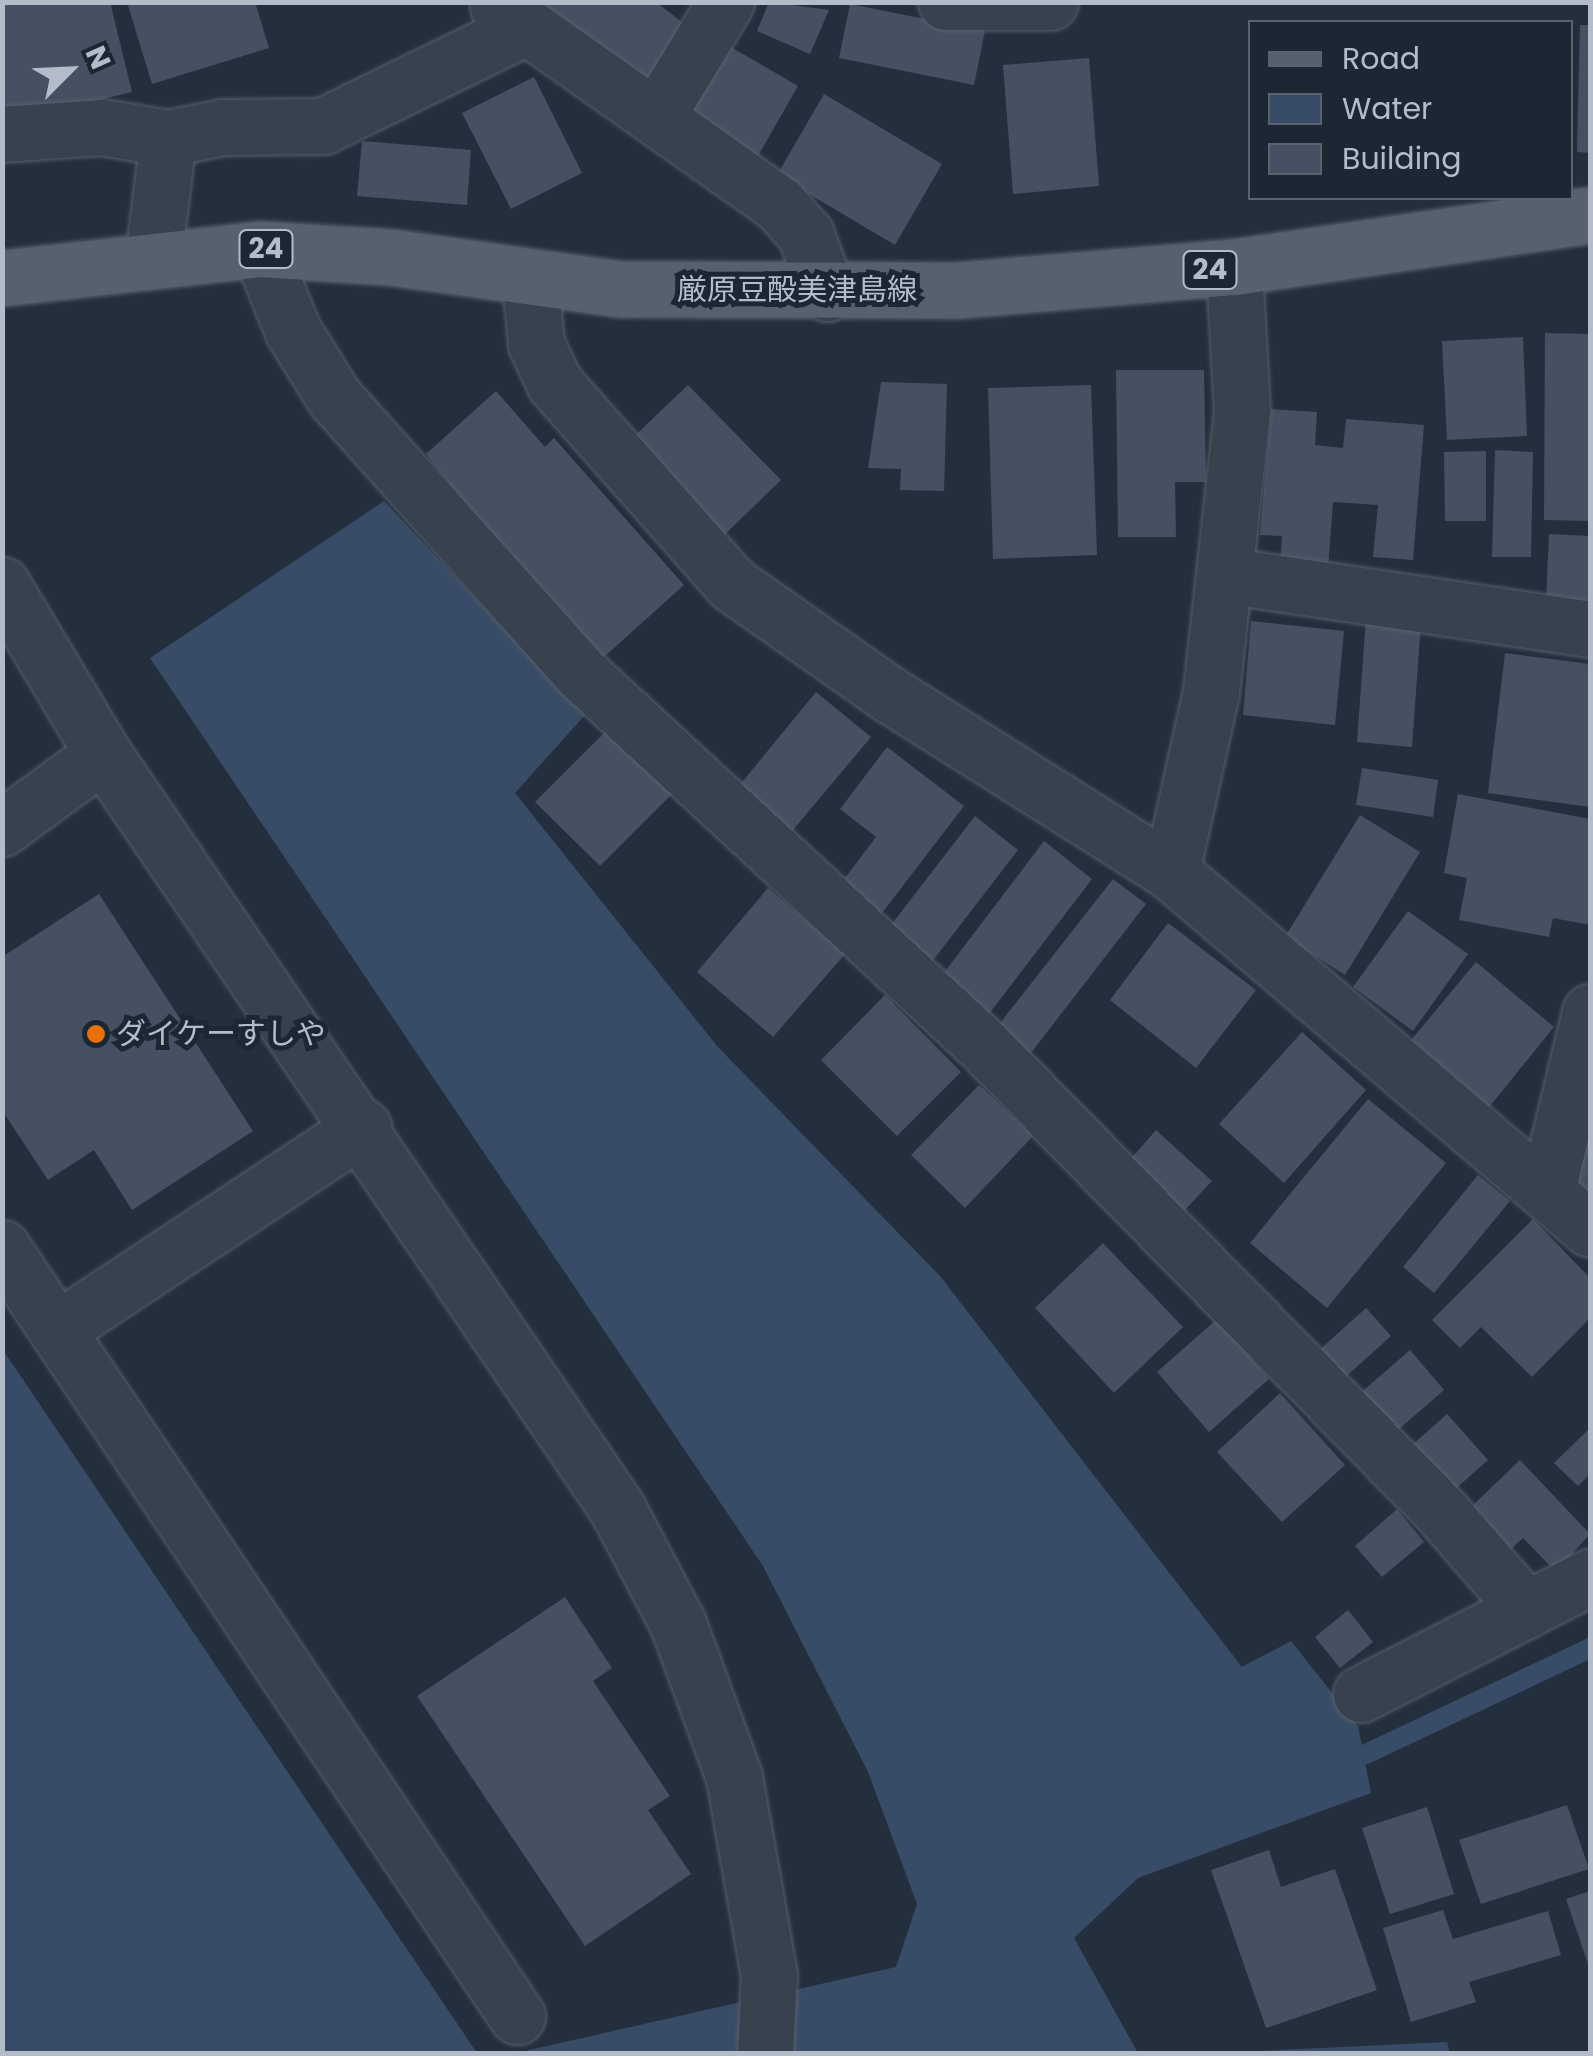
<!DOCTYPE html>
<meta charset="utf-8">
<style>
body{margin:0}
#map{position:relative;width:1593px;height:2056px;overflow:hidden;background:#242f3e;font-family:Poppins,"Noto Sans JP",sans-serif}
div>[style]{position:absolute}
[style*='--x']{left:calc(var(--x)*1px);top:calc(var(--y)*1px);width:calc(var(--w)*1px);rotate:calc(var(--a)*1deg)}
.water>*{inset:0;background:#394c67}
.stream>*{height:20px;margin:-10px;padding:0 10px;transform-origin:10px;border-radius:10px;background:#394c67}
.building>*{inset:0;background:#455162}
.roads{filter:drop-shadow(0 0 2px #565f6c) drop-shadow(0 0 2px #565f6c)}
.minor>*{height:55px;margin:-27.5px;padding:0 27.5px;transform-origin:27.5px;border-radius:27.5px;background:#38414e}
.major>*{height:55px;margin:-27.5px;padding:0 27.5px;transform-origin:27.5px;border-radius:27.5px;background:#56606e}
.dots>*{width:28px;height:28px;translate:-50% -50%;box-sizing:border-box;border:5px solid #1d2633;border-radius:50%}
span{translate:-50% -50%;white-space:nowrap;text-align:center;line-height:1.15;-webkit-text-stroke:10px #1d2633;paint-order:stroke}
.shield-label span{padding:2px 8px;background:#1d2633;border:2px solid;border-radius:8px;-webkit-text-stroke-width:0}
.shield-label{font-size:28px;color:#b4bcc9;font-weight:700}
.street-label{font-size:30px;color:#b4bcc9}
.poi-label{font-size:30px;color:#b4bcc9}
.left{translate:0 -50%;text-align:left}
.frame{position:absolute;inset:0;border:5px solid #b4bcc9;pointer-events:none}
.legend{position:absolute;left:1248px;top:20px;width:325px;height:180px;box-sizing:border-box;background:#1d2633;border:2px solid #59626f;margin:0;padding:12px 18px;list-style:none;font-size:30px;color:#b4bcc9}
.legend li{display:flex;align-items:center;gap:20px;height:50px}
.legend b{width:50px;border:2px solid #59626f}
.north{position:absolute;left:20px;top:20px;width:100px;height:100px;-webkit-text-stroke:8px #1d2633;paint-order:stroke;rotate:66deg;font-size:28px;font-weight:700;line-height:40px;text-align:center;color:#b4bcc9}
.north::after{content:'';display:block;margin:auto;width:35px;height:45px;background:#b4bcc9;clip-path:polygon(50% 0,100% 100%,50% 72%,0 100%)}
</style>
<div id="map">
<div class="water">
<i style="clip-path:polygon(384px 501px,585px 715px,515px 793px,717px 1046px,940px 1276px,1242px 1667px,1291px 1641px,1358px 1726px,1371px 1793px,1138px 1878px,1074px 1938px,1138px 2053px,516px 2053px,896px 1967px,917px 1904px,868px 1772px,763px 1566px,150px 658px)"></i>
<i style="clip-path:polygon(2px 1350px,3px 1350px,477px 2053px,3px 2053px)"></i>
<i style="clip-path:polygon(1447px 2042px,1450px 2053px,1257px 2053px,1262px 2051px)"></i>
</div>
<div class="stream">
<i style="--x:1366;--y:1754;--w:248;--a:-25.3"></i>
</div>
<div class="building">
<i style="clip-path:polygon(2px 2px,110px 2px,132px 92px,2px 123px)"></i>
<i style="clip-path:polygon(127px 2px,255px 2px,269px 48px,152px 84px)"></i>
<i style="clip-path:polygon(532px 2px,656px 2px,687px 26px,641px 86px)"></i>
<i style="clip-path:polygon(769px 2px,829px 10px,810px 54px,757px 31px)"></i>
<i style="clip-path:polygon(850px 4px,985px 31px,974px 85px,839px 58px)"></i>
<i style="clip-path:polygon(1580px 25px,1590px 25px,1590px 153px,1577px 152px)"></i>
<i style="clip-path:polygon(724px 43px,798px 86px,758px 156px,684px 114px)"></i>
<i style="clip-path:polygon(1089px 58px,1099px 186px,1013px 194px,1003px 65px)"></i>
<i style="clip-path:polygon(534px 77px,582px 173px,511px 209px,462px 113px)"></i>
<i style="clip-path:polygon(824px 94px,942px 164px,895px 245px,777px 175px)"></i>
<i style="clip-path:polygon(362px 141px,471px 150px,467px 205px,357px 196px)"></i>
<i style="clip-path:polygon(1545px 333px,1590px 334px,1590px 521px,1544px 520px)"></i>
<i style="clip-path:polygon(1523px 337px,1527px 436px,1447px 440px,1442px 341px)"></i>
<i style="clip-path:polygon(1116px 370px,1204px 370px,1206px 482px,1175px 482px,1176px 537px,1118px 537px)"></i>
<i style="clip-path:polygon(881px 382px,947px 384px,944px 491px,900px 490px,901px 469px,868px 468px)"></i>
<i style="clip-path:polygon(688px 385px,781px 480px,715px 544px,622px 448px)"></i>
<i style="clip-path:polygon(1091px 385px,1097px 555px,993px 559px,988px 388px)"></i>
<i style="clip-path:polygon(496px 391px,545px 447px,554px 438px,684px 585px,594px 666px,426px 454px)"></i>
<i style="clip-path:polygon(1271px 409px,1317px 412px,1315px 445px,1343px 448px,1346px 419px,1424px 425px,1413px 560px,1373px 557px,1378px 505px,1333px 502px,1328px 570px,1280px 566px,1282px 536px,1260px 535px)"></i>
<i style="clip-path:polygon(1495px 450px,1533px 452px,1531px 557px,1492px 557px)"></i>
<i style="clip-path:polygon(1486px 451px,1486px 521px,1445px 521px,1444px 452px)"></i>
<i style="clip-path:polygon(1549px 534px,1590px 536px,1590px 623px,1545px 621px)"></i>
<i style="clip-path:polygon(1366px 618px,1421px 622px,1412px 747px,1357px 742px)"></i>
<i style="clip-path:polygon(1251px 621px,1344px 631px,1335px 725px,1243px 715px)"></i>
<i style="clip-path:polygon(1505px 653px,1590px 664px,1590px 807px,1488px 793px)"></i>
<i style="clip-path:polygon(816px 692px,871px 737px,788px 836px,734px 792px)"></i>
<i style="clip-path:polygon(610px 727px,674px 792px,600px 866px,535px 802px)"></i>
<i style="clip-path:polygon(887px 747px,964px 806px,876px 921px,836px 890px,876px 837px,840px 809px)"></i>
<i style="clip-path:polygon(1362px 768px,1438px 780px,1433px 817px,1356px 805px)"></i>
<i style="clip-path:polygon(1458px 794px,1590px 819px,1590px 925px,1553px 918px,1549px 937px,1459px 920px,1467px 878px,1444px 873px)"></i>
<i style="clip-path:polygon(1360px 815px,1420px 852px,1345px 975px,1285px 937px)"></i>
<i style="clip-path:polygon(975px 816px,1018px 850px,931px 963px,888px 929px)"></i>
<i style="clip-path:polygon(1044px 841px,1092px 879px,989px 1014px,940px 978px)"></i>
<i style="clip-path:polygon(1113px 879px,1146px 904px,1027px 1058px,993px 1032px)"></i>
<i style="clip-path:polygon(768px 888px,845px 954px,773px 1037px,697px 972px)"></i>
<i style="clip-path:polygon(99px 894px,253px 1131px,132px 1210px,94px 1150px,48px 1180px,2px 1110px,2px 957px)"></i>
<i style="clip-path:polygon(1408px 911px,1468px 954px,1413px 1031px,1353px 987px)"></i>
<i style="clip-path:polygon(1168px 923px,1256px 990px,1196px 1068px,1110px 1000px)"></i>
<i style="clip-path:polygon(1476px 962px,1554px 1027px,1486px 1111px,1407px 1045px)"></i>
<i style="clip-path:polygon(885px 995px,961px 1072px,897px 1136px,821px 1060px)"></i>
<i style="clip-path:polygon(1302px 1032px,1366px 1090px,1284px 1183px,1219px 1124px)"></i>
<i style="clip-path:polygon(979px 1085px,1033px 1136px,965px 1208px,911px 1155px)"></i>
<i style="clip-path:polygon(1368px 1099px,1446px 1163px,1327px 1308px,1250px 1243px)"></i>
<i style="clip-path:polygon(1590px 1106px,1590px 1197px,1564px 1174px)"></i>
<i style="clip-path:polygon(1156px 1130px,1212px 1181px,1183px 1212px,1128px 1162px)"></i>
<i style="clip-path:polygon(1478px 1175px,1510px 1201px,1434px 1293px,1403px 1267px)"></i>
<i style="clip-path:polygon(1533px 1219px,1590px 1278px,1590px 1318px,1532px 1377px,1481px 1327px,1460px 1348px,1432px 1320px)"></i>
<i style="clip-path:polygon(1103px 1243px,1183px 1327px,1114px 1393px,1035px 1308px)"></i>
<i style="clip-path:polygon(1366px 1308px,1391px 1336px,1341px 1381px,1316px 1353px)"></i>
<i style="clip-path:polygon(1217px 1319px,1269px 1379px,1209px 1432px,1157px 1372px)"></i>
<i style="clip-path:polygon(1410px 1350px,1444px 1390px,1391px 1436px,1357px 1396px)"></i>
<i style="clip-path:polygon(1280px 1393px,1345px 1465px,1282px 1522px,1217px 1452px)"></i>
<i style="clip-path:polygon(1447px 1414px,1488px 1460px,1451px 1493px,1410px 1447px)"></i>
<i style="clip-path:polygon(1590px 1428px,1590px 1474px,1578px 1486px,1554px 1463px)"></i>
<i style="clip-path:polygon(1520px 1460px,1590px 1534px,1556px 1572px,1523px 1538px,1509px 1551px,1469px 1509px)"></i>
<i style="clip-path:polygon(1397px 1509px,1424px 1542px,1382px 1577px,1355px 1546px)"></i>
<i style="clip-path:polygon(565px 1597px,612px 1668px,593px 1681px,670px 1796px,648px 1810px,691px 1874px,585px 1946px,417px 1696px)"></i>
<i style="clip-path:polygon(1348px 1610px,1373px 1642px,1340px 1668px,1315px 1637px)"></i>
<i style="clip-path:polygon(1567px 1805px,1589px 1869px,1481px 1904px,1459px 1840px)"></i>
<i style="clip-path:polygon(1427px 1807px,1454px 1894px,1390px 1914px,1362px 1828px)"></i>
<i style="clip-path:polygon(1269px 1850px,1281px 1887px,1335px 1869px,1377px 1990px,1266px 2028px,1211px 1870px)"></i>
<i style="clip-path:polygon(1590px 1891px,1590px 1970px,1566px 1899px)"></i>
<i style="clip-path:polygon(1443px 1910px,1453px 1939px,1548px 1911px,1561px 1955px,1469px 1982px,1476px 2002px,1411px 2022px,1383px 1928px)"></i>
</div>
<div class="roads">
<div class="minor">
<i style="--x:946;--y:2;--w:104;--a:0"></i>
<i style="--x:498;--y:6;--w:344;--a:35.2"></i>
<i style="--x:779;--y:204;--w:41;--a:48.9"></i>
<i style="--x:806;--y:235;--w:62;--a:70.1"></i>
<i style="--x:656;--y:117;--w:135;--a:-58.7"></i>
<i style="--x:2;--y:134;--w:99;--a:-4"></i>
<i style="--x:101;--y:127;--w:68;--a:9.3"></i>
<i style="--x:260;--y:249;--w:88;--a:68.1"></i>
<i style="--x:293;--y:331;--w:78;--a:58.2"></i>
<i style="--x:334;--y:397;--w:372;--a:48.2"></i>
<i style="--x:582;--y:674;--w:546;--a:42.77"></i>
<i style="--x:983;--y:1045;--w:653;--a:45.5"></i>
<i style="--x:1441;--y:1511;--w:131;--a:49"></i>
<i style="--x:153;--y:259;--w:122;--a:-82.9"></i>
<i style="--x:168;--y:138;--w:56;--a:-11.3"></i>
<i style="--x:223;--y:127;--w:100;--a:-0.6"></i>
<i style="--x:323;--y:126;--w:226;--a:-26"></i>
<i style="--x:530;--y:280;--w:64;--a:84.6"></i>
<i style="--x:536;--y:344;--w:44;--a:64.6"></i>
<i style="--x:555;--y:384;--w:267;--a:48.5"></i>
<i style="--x:732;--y:584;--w:193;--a:35.1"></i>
<i style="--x:890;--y:695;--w:332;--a:32.2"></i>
<i style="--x:1171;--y:872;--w:550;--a:40.43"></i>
<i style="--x:1224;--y:575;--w:370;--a:8.4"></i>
<i style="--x:2;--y:585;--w:197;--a:59.1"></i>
<i style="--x:103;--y:754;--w:913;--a:55.72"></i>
<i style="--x:617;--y:1508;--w:131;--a:62.3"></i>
<i style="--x:678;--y:1624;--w:163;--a:69.9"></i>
<i style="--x:734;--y:1777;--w:201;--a:80"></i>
<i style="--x:769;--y:1975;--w:79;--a:92.9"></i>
<i style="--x:2;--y:828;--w:125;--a:-36.2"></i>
<i style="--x:1171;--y:872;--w:184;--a:-77.5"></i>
<i style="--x:1211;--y:692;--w:282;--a:-83.7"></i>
<i style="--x:1242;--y:412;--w:145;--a:-93.2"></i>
<i style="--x:1548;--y:1186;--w:179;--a:-76.4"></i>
<i style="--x:2;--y:1248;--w:925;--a:56.16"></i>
<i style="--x:58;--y:1329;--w:366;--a:-33.5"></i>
<i style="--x:1361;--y:1694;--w:257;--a:-27.1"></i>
</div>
<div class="major">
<i style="--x:2;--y:278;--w:260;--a:-6.4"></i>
<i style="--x:260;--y:249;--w:130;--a:3.5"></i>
<i style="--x:390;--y:257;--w:234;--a:7.9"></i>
<i style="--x:622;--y:289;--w:336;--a:0.2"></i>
<i style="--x:958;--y:290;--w:277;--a:-4.8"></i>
<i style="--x:1234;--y:267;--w:360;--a:-8.3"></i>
</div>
</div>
<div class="dots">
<i style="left:96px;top:1034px;background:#e8710a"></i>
</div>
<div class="shield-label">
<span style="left:266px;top:249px">24</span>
<span style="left:1210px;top:270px">24</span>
</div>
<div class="street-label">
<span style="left:797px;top:290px">厳原豆酘美津島線</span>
</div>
<div class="poi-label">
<span class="left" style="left:116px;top:1034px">ダイケーすしや</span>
</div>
<div class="frame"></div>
<ul class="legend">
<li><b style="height:12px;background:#56606e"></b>Road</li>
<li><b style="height:28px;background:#394c67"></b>Water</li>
<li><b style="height:28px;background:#455162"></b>Building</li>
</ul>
<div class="north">N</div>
</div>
